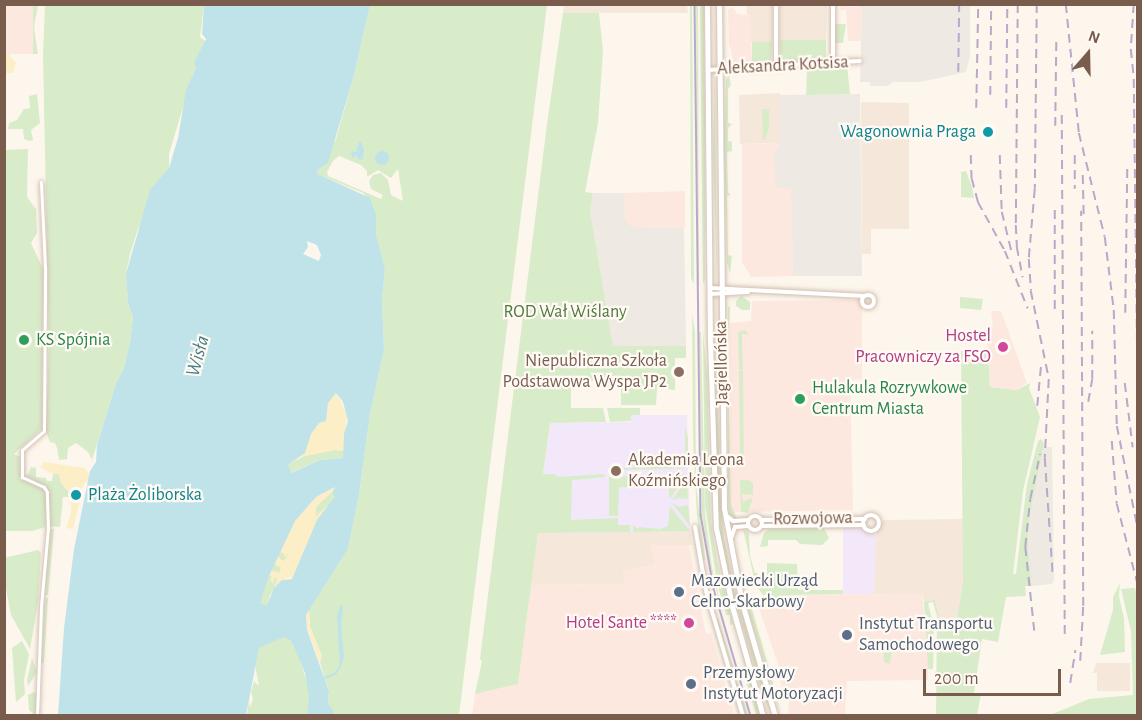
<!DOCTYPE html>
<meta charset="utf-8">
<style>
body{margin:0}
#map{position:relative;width:1142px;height:720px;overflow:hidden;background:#fdf6ec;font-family:"Alegreya Sans",sans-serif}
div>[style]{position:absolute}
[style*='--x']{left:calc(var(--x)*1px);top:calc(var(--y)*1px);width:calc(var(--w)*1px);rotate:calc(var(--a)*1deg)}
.residential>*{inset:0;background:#f5e8da}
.commercial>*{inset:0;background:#fde8e0}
.industrial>*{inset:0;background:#efe9e4}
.education>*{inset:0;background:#f3e8fa}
.green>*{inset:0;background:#d8ecc9}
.sand>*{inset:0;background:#fcefc7}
.water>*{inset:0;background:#bfe3e8}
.round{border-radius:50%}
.stream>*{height:1.5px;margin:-0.75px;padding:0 0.75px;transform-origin:0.75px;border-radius:0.75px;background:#bfe3e8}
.roads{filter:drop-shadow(0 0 2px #d1beb0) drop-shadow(0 0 2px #d1beb0)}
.pedestrian>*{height:3px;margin:-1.5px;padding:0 1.5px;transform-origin:1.5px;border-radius:1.5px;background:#fff}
.minor>*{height:4px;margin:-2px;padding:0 2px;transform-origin:2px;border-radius:2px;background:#fff}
.minor>.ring{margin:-2px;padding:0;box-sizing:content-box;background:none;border:4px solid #fff;border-radius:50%}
.secondary>*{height:5px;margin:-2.5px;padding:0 2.5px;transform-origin:2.5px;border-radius:2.5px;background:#fff}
.tram>*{height:1.5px;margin:-0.75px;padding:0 0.75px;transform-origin:0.75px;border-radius:0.75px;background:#b9a8c9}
.rail>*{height:1.5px;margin-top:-0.75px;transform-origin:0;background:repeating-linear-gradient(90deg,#b9a8c9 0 9px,transparent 0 15px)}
.dots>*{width:16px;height:16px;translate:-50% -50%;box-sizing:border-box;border:3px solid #fffaf3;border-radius:50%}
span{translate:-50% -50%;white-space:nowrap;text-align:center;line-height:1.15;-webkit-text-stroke:4.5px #fffaf3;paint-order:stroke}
.street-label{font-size:18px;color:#7a5c4d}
.culture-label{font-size:18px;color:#0d838f}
.right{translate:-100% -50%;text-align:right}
.left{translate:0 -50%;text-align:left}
.park-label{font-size:18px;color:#537a41}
.hotel-label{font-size:18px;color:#b23c85}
.leisure-label{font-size:18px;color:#27864d}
.education-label{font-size:18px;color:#785e54}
.service-label{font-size:18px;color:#4e5e75}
.water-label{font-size:20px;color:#437c86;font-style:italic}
.frame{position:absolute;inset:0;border:6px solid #7a5c4d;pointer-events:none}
.north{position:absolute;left:1058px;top:24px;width:60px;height:60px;-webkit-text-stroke:4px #fffaf3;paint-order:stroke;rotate:20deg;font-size:16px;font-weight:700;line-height:24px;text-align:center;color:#7a5c4d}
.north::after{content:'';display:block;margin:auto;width:21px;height:27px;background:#7a5c4d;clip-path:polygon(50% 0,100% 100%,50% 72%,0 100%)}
.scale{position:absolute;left:923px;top:669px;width:138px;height:27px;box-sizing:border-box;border:3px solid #7a5c4d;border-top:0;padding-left:8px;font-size:18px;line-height:21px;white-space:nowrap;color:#7a5c4d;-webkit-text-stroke:4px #fffaf3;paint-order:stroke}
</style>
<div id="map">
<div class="residential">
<i style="clip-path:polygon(564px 5px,687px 5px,688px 13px,563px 13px)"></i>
<i style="clip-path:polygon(746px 5px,772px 5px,772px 42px,750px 42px,750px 15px,747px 14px)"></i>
<i style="clip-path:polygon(780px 5px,827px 5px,826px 40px,780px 40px)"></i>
<i style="clip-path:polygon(780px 93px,780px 139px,776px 143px,740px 144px,739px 95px)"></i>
<i style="clip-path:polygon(861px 102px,909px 103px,909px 229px,871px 229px,871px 254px,862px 254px)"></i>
<i style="clip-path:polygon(963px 519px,963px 581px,956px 624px,940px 622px,935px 600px,924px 601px,922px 594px,893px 597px,890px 594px,874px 594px,875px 537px,883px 520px)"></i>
<i style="clip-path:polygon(690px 531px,692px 545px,651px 545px,656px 564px,623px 572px,626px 582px,620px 584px,531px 585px,538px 533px)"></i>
<i style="clip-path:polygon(1096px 663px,1130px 663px,1130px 691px,1097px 691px,1097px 673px,1093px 673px)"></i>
</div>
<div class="commercial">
<i style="clip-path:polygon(4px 5px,33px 5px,33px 54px,5px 54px)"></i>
<i style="clip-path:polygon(840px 6px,862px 7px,861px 41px,848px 41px,846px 10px,840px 10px)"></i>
<i style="clip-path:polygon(733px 7px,737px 14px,750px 15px,752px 63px,733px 61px,732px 57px,731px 48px,729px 46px,728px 10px)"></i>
<i style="clip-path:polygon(776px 143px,779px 147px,775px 150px,775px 188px,791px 188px,792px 196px,793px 276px,751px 277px,742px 262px,742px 144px)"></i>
<i style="clip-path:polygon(685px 191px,685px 228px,632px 227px,625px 220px,624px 193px)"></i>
<i style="clip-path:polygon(859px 300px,862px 308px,862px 379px,850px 380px,853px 510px,731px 512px,729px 323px,751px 321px,752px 301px)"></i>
<i style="clip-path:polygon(991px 311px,1001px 311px,1027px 383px,1017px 390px,990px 387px,987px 329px,993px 327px)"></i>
<i style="clip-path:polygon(651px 545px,689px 545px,705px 630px,707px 634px,711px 633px,734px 715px,472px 716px,475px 694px,518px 684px,531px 585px,620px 584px,626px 582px,623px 572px,656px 564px)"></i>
<i style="clip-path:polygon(891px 594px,893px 596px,896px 594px,922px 594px,928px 643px,928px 680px,847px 681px,845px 715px,788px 715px,789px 701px,786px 701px,779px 678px,781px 673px,759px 608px,771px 603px,769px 595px)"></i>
</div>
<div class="industrial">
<i style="clip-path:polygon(841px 4px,970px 5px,970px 56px,966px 72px,920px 82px,893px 82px,888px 86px,870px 86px,870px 82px,860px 82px,862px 7px)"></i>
<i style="clip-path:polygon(860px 94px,862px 276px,793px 276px,791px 188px,775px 188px,774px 151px,779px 147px,776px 143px,780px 139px,780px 95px)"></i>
<i style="clip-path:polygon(593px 193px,624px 193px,625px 219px,632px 227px,684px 228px,686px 346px,613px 347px,590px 210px)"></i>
<i style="clip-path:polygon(1043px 447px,1052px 447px,1054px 580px,1052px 584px,1032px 586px,1028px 549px,1029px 519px)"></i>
</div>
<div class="education">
<i style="clip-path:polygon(631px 415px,687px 415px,690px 531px,535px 533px,550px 423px,631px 422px)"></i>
<i style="clip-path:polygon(843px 528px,859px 528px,876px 535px,874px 594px,843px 594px)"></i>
</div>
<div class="green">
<i style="clip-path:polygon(33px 5px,38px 5px,34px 27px,38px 54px,33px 54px)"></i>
<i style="clip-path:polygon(45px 5px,204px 5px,200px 37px,205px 41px,199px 54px,201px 61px,193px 74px,169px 154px,169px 168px,138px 229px,130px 254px,126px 274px,128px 303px,133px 317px,130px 343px,124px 368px,116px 383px,92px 460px,88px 452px,76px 443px,68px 448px,67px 459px,59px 460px,57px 448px,55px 443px,50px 442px,46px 432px,49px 347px,43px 55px)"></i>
<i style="clip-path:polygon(evenodd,370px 5px,547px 5px,459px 715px,327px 715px,329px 691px,317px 653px,322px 656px,310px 627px,309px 610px,348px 549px,359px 495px,370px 414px,384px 350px,382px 300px,385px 268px,376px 234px,376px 214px,372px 203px,363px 193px,325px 177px,318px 174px,317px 170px,336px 139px,354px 75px,370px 5px,339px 156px,361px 165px,367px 171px,367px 177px,378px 170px,391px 178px,398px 169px,403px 201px,391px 195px,388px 180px,381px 173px,373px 175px,369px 181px,371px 189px,383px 195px,381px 199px,328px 176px,327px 172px,333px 161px,339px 156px)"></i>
<i style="clip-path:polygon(690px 5px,692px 5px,694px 284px,691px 278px)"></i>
<i style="clip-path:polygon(696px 5px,698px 6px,699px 285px,698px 284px)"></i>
<i style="clip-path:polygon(700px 5px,704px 5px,705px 122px,705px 280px,703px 284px)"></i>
<i style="clip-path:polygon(563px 13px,599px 13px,603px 51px,598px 123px,585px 192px,593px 193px,590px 210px,613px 346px,686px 346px,686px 358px,675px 358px,675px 390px,657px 388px,656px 405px,621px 405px,621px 381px,571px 381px,571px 408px,603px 408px,606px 422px,550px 423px,543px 474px,555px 474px,558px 477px,604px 474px,605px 477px,572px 480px,571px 520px,618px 518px,618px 525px,630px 525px,630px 532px,538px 533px,518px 684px,475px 694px,482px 661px,480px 659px,547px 124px)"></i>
<i style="clip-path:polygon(835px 24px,846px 24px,843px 43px,835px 43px)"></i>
<i style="clip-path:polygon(780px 40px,826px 40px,826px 58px,780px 62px)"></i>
<i style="clip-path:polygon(752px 42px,772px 42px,771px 62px,752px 63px)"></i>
<i style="clip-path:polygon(847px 66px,850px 94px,806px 95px,807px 69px)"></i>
<i style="clip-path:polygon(715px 75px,717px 280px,717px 282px,713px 154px)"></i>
<i style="clip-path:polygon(729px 75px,731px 85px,728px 89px,728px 123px,732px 124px,728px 128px,728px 141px,732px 142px,732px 151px,727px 152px,728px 192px,731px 195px,727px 196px,728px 255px,732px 256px,730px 274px,727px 262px,724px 139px,726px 80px)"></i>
<i style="clip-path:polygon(37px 94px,40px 123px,31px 130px,33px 140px,30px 141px,24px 139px,23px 129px,8px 129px,9px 123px,17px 120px,24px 109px,30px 108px,29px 96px)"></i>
<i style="clip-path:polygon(762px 109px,769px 109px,769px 128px,765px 140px,763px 140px)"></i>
<i style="clip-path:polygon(28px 149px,27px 197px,36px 209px,37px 233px,31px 243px,43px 269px,42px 428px,14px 454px,20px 457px,20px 480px,26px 480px,46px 491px,46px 522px,45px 527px,33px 531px,5px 531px,4px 150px)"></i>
<i style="clip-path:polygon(966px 171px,972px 187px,974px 198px,961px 197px,961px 172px)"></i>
<i style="clip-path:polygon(741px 296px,750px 302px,750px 310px,742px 310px,736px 306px,736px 301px)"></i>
<i style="clip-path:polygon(960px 297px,983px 299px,981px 310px,960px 308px)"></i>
<i style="clip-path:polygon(728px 307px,730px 307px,728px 358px,731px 504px,737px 519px,729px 515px,728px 490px)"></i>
<i style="clip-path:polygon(715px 308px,720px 489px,724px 537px,735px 591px,772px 715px,764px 699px,734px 598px,720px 533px,716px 472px)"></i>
<i style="clip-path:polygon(692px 314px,695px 332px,696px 484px,705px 560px,702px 561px,703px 558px,697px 516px,693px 439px)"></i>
<i style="clip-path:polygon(745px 330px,749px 335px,742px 334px,743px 370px,739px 370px,738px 332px)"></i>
<i style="clip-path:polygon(699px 332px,701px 332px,705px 514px,712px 567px,726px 626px,709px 563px,702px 513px)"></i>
<i style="clip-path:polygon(703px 332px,707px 373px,711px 523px,717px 560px,733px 624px,730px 625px,730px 615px,726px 615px,717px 583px,705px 505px)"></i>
<i style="clip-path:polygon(961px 351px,988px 353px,990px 387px,1017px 390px,1030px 383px,1029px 388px,1040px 417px,1023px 491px,1013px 574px,1016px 574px,1027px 484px,1038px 441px,1041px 439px,1044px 443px,1029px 519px,1028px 549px,1032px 586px,1025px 586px,1026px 596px,1006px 597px,998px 642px,982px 639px,974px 693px,981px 694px,977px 715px,936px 715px,937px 616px,933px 602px,928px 603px,934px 628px,933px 669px,928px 669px,924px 601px,935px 600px,940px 622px,956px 624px,963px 581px)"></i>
<i style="clip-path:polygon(739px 371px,743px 371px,744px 465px,740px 465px)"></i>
<i style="clip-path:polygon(607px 408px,640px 408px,640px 415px,631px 415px,631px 421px,610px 422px)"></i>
<i style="clip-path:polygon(685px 427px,688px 437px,688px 468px,663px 469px,663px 464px,685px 466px)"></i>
<i style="clip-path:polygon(311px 434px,344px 451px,343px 458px,320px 460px,290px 473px,287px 465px,302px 457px)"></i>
<i style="clip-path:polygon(641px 464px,662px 464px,662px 469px,611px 470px,607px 466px,631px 468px)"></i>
<i style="clip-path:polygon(31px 467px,36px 468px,36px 477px,46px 478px,47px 481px,52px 481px,53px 474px,59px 474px,65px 488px,71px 493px,70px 497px,63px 497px,60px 527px,49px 526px,47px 488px,24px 475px,28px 475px)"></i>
<i style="clip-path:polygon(622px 474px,622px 477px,630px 475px,630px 480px,635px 480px,635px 488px,619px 487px,618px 516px,609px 516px,609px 477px)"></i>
<i style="clip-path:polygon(668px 474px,686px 475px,670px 499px,668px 485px)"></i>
<i style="clip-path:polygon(687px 479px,688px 499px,679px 498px,672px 500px)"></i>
<i style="clip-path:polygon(740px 480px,749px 480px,753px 483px,753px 495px,742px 494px,743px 502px,753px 497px,748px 513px,741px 512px)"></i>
<i style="clip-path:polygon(333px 488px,336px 497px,270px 595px,267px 606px,237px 607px,284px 537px)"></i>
<i style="clip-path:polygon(672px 503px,679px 507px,688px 505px,690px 526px)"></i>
<i style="clip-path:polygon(670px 506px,690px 531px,633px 532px,633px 525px,639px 529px,639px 527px,660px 529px,668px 526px)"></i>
<i style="clip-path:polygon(859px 521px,859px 523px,770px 522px)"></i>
<i style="clip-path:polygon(824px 528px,829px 538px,822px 545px,800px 544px,796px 540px,768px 540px,768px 546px,760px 547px,764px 533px,769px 529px)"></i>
<i style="clip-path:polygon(49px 529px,54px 529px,48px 595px,45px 595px)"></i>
<i style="clip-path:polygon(743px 529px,749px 533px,750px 556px,755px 573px,758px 573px,755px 582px)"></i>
<i style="clip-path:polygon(38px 550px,41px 553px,38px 602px,30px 649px,11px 615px,5px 583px,4px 558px)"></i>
<i style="clip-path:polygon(767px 563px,797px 564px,798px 590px,843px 590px,843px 594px,789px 595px,786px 600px,772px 603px,769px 595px,763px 595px,758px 588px,767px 579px)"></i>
<i style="clip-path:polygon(1120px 583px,1119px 596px,1124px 619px,1125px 652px,1100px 655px,1113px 610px,1113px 597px)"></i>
<i style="clip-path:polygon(1135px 588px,1138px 599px,1137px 715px,1050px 715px,1089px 699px,1133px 695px,1131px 631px,1121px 589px)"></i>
<i style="clip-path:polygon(45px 598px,48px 598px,44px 663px,41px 663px)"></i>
<i style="clip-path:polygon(750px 603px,767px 661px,781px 715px,749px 613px,747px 604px)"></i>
<i style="clip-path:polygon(716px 618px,718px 618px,748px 715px,745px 715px)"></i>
<i style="clip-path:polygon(285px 631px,298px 654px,307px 682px,310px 698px,307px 715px,247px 716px,249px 699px,250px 707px,253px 699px,251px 692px,254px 681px,259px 686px,255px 665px,259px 648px,265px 642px)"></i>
<i style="clip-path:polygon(22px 641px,29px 654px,24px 680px,25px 694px,16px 702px,12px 648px)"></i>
<i style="clip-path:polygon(883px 647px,892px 647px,890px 664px,884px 662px)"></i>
<i style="clip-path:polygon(32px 658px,37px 672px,28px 686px,27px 680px)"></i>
<i style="clip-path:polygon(745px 666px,748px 674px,761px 715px,756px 715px,742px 667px)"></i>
<i style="clip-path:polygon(34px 692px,37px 694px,35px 715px,29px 710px,28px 695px)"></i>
</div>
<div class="sand">
<i style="clip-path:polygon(5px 54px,9px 54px,16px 63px,13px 73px,5px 73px)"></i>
<i style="clip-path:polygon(336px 392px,347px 415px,344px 451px,335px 450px,302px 457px,311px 434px,319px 423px,326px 421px,328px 403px)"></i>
<i style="clip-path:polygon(44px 462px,85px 468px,90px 476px,89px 482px,86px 482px,83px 486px,73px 529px,66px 528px,71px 513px,71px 493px,61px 483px,59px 474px,53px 474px,40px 467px)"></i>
<i style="clip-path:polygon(336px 487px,334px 495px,331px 493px,316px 507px,316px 516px,328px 505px,317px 520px,292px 579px,289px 577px,283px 580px,274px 588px,277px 579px,275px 577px,273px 584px,270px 579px,272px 577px,269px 574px,271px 570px,279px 573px,281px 568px,274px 564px,278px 554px,280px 559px,284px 561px,289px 552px,285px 557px,283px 553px,279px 552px,295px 521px,316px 497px)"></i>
<i style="clip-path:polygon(309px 610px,310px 627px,322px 656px,320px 663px,307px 630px,306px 615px)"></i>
</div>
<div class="water">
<i style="clip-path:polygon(evenodd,204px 5px,370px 5px,354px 75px,328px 163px,317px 170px,318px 174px,370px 198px,376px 214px,376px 234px,385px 268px,382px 300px,384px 350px,370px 414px,359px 495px,348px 549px,306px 615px,307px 630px,329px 691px,328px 704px,333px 710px,333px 715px,307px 715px,309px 698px,305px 673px,294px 647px,290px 640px,283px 637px,259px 648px,246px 715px,58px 715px,64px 628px,74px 549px,90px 471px,96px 462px,97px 445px,116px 383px,124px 368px,130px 343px,133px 317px,128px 303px,126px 274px,150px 190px,169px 168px,178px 138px,186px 90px,196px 68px,194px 63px,206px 39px,202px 34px,204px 5px,307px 241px,317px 245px,321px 255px,319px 261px,303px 254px,308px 247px,307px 241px,204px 5px,336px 393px,343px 402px,348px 421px,344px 434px,343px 458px,320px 460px,291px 473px,288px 465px,305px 453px,311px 434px,319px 423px,326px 421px,328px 403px,336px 393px,204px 5px,335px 487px,332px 493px,335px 497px,317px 520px,292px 579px,282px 580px,274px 588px,267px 605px,260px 604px,268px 578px,295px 521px,316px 497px,335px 487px)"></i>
<i style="clip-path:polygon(359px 142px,361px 142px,364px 150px,363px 159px,359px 160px,356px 155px,352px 158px,351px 151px,356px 152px)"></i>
<i class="round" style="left:375px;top:151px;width:14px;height:14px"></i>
<i style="clip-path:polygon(341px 604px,343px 607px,341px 625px,344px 658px,340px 667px,337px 616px)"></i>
</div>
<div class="stream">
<i style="--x:324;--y:678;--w:12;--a:-20"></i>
<i style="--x:335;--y:674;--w:9;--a:-54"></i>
</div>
<div class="roads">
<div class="pedestrian">
<i style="--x:37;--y:716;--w:110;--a:-87.9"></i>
<i style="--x:41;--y:606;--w:79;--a:-84.9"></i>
<i style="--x:48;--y:527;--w:35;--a:-92"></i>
<i style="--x:47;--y:492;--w:6;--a:-121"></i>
<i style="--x:44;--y:487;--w:24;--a:-156"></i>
<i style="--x:22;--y:477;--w:27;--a:-90"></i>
<i style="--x:22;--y:450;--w:29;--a:-41"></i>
<i style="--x:44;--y:431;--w:163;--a:-89.6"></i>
<i style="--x:45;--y:268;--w:86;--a:-92.7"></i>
</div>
<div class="minor">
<i style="--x:776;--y:4;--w:62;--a:90"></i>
<i style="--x:833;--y:63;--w:59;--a:-90"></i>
<i style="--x:708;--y:70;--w:152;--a:-3.4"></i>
<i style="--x:710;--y:288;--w:155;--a:3"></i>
<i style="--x:710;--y:294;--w:38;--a:-3"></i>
<i class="ring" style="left:862px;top:295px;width:8px;height:8px"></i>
<i class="ring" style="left:863px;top:515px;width:12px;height:12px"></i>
<i class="ring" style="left:748px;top:516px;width:10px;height:10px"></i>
<i style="--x:727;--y:516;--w:8;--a:40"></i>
<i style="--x:733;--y:521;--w:15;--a:-4"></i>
<i style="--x:761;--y:520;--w:104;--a:-0.6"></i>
<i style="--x:762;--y:526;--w:102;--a:-0.6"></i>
<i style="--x:695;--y:527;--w:65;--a:80.2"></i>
<i style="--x:706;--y:591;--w:130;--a:73.5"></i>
<i style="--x:731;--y:538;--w:12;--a:-70"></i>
<i style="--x:735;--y:527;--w:14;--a:-4"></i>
</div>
<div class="secondary">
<i style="--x:707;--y:4;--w:336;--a:89.5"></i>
<i style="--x:710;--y:340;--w:188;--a:88.2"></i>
<i style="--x:716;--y:528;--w:80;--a:78.4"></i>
<i style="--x:732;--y:606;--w:114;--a:74.3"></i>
<i style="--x:719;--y:4;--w:504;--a:89.43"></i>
<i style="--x:724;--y:508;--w:97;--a:79.3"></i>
<i style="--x:742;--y:603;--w:118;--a:73.7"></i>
</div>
</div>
<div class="tram">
<i style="--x:695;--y:4;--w:511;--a:89.33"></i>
<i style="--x:701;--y:515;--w:75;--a:80"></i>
<i style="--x:714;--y:589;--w:132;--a:73.8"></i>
</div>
<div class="rail">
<i style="--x:1018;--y:4;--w:221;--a:90.5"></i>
<i style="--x:1016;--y:225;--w:22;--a:87"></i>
<i style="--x:1017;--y:247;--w:31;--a:79"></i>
<i style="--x:1037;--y:4;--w:185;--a:90.6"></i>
<i style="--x:1035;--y:189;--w:70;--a:94.9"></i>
<i style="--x:1029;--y:259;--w:32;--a:86"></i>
<i style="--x:1031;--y:291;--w:90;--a:78.4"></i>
<i style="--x:1049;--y:379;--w:79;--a:92.9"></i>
<i style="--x:1045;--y:458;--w:118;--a:86.1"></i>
<i style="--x:1066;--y:4;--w:130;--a:84.2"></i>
<i style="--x:1079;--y:133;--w:107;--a:76"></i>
<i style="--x:1105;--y:237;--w:74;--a:83"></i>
<i style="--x:1114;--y:310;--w:116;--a:88.5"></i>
<i style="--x:1117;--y:426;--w:105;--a:78.5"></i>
<i style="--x:1134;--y:4;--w:45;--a:93.8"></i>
<i style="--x:1131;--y:49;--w:30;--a:84"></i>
<i style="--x:1134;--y:79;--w:350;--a:89.3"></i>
<i style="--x:958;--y:72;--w:68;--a:-89.2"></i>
<i style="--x:990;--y:95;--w:91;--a:-89.4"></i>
<i style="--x:976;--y:108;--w:104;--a:-88.9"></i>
<i style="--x:1006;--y:108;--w:104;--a:-89.4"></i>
<i style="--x:1062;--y:115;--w:520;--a:89.67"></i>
<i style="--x:1055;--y:126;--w:86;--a:-89.3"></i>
<i style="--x:971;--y:155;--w:24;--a:88"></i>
<i style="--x:972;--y:179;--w:24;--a:75"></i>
<i style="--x:978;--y:202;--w:56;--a:61.1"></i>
<i style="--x:1005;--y:251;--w:62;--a:68.4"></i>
<i style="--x:1000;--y:155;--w:57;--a:88"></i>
<i style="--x:1002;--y:212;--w:42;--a:76.3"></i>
<i style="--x:1075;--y:155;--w:34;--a:90"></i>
<i style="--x:1083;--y:175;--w:45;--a:88.7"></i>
<i style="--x:1055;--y:210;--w:102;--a:90"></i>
<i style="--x:1125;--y:313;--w:144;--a:-89.2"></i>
<i style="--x:1125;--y:383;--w:65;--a:83"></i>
<i style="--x:1088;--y:402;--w:23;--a:-80"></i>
<i style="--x:1092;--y:379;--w:48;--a:-90"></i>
<i style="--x:1037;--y:406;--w:42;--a:-84.6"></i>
<i style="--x:1112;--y:441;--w:63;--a:85.5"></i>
<i style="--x:1117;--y:504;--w:84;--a:75.5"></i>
<i style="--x:1034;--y:631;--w:84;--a:-96.1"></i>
<i style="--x:1025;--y:547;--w:48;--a:-84.1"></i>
<i style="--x:1030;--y:499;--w:46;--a:-77.5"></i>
<i style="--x:1080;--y:661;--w:55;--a:-86.9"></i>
<i style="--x:1083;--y:606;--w:395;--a:-90.3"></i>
<i style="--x:1070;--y:683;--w:33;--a:-81"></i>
</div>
<div class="dots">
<i style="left:988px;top:132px;background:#0f9aa8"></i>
<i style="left:24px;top:340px;background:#2e9e5b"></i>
<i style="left:1003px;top:347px;background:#d1479c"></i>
<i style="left:679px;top:372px;background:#8d6e63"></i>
<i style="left:800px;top:399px;background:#2e9e5b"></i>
<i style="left:616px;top:471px;background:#8d6e63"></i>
<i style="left:76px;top:495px;background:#0f9aa8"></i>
<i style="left:679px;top:592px;background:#5c6f8a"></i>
<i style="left:689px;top:623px;background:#d1479c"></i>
<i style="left:847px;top:635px;background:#5c6f8a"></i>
<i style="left:691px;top:684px;background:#5c6f8a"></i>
</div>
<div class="street-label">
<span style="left:783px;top:66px;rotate:-3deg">Aleksandra Kotsisa</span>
<span style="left:722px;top:363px;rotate:-91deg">Jagiellońska</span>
<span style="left:813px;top:519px;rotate:-1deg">Rozwojowa</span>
</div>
<div class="culture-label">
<span class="right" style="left:976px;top:132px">Wagonownia Praga</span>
<span class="left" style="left:88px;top:495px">Plaża Żoliborska</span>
</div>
<div class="park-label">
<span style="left:565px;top:312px">ROD Wał Wiślany</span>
</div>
<div class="hotel-label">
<span class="right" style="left:991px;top:347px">Hostel<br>Pracowniczy za FSO</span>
<span class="right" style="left:677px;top:623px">Hotel Sante ****</span>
</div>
<div class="leisure-label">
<span class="left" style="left:36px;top:340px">KS Spójnia</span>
<span class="left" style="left:812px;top:399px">Hulakula Rozrywkowe<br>Centrum Miasta</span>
</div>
<div class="education-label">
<span class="right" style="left:667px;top:372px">Niepubliczna Szkoła<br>Podstawowa Wyspa JP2</span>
<span class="left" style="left:628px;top:471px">Akademia Leona<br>Koźmińskiego</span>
</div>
<div class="service-label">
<span class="left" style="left:691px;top:592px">Mazowiecki Urząd<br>Celno-Skarbowy</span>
<span class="left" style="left:859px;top:635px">Instytut Transportu<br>Samochodowego</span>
<span class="left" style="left:703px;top:684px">Przemysłowy<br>Instytut Motoryzacji</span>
</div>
<div class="water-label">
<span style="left:198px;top:356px;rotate:-75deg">Wisła</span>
</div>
<div class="frame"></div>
<div class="north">N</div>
<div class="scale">200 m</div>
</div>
